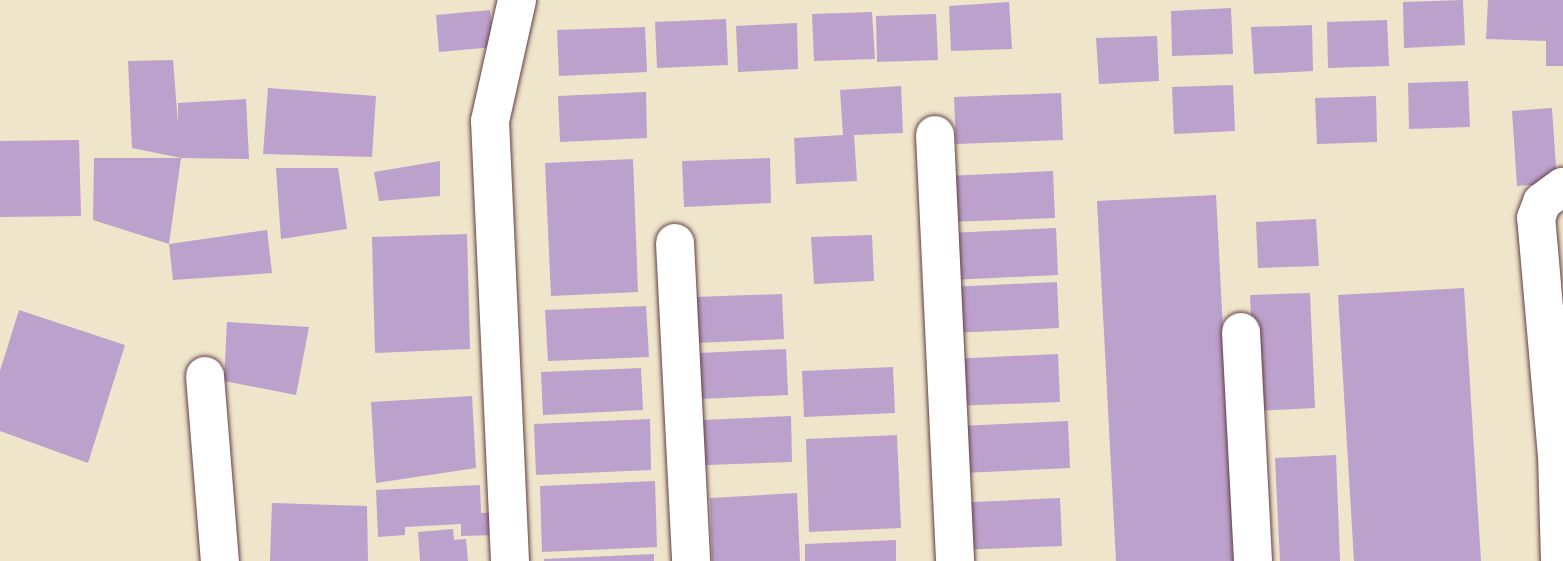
<!DOCTYPE html>
<style>
body{margin:0}
#map{position:relative;width:1563px;height:561px;overflow:hidden;background:#eee5cb;font-family:Mali,sans-serif}
div>[style]{position:absolute}
[style*='--x']{left:calc(var(--x)*1px);top:calc(var(--y)*1px);width:calc(var(--w)*1px);rotate:calc(var(--a)*1deg)}
.building>*{inset:0;background:#bba1cc}
.roads{filter:drop-shadow(0 0 2px #633d43) drop-shadow(0 0 2px #633d43)}
.street>*{height:38px;margin:-19px;padding:0 19px;transform-origin:19px;border-radius:19px;background:#fff}
span{translate:-50% -50%;white-space:nowrap;text-align:center;line-height:1.15;-webkit-text-stroke:6px #f6f6f2;paint-order:stroke}
</style>
<div id="map">
<div class="building">
<i style="clip-path:polygon(1463px 0,1465px 45px,1404px 48px,1403px 2px)"></i>
<i style="clip-path:polygon(1488px 0,1563px 0,1563px 66px,1546px 66px,1546px 41px,1486px 39px)"></i>
<i style="clip-path:polygon(1009px 2px,1012px 49px,951px 51px,949px 6px)"></i>
<i style="clip-path:polygon(1231px 8px,1233px 54px,1172px 56px,1171px 11px)"></i>
<i style="clip-path:polygon(490px 10px,494px 47px,439px 52px,436px 15px)"></i>
<i style="clip-path:polygon(872px 12px,875px 59px,814px 61px,812px 14px)"></i>
<i style="clip-path:polygon(936px 14px,938px 60px,877px 62px,876px 16px)"></i>
<i style="clip-path:polygon(726px 19px,728px 65px,657px 68px,655px 22px)"></i>
<i style="clip-path:polygon(1387px 20px,1389px 66px,1328px 68px,1327px 22px)"></i>
<i style="clip-path:polygon(797px 23px,798px 69px,738px 72px,736px 26px)"></i>
<i style="clip-path:polygon(1312px 25px,1313px 71px,1254px 74px,1251px 27px)"></i>
<i style="clip-path:polygon(645px 27px,647px 72px,559px 76px,557px 30px)"></i>
<i style="clip-path:polygon(1157px 36px,1159px 81px,1099px 84px,1096px 38px)"></i>
<i style="clip-path:polygon(173px 60px,178px 124px,178px 103px,246px 99px,249px 159px,181px 158px,169px 244px,93px 220px,94px 158px,181px 158px,132px 148px,128px 61px)"></i>
<i style="clip-path:polygon(1468px 81px,1470px 127px,1409px 129px,1408px 83px)"></i>
<i style="clip-path:polygon(1233px 85px,1235px 131px,1174px 134px,1172px 87px)"></i>
<i style="clip-path:polygon(901px 86px,903px 133px,854px 135px,857px 181px,796px 184px,794px 138px,843px 135px,840px 90px)"></i>
<i style="clip-path:polygon(268px 88px,376px 96px,372px 157px,263px 154px)"></i>
<i style="clip-path:polygon(646px 92px,647px 138px,560px 142px,558px 96px)"></i>
<i style="clip-path:polygon(1061px 93px,1063px 140px,956px 144px,954px 97px)"></i>
<i style="clip-path:polygon(1376px 96px,1377px 142px,1317px 144px,1315px 98px)"></i>
<i style="clip-path:polygon(1552px 108px,1557px 183px,1517px 186px,1512px 111px)"></i>
<i style="clip-path:polygon(79px 140px,81px 216px,0 217px,0 141px)"></i>
<i style="clip-path:polygon(770px 158px,771px 203px,684px 207px,682px 161px)"></i>
<i style="clip-path:polygon(633px 159px,638px 292px,551px 296px,545px 163px)"></i>
<i style="clip-path:polygon(440px 161px,440px 196px,379px 201px,374px 172px)"></i>
<i style="clip-path:polygon(276px 168px,338px 168px,347px 229px,281px 239px)"></i>
<i style="clip-path:polygon(1053px 171px,1055px 218px,948px 222px,946px 176px)"></i>
<i style="clip-path:polygon(1216px 195px,1235px 561px,1116px 561px,1097px 201px)"></i>
<i style="clip-path:polygon(1316px 219px,1319px 266px,1258px 268px,1256px 222px)"></i>
<i style="clip-path:polygon(1056px 228px,1058px 275px,951px 280px,949px 233px)"></i>
<i style="clip-path:polygon(267px 230px,272px 273px,173px 280px,169px 244px)"></i>
<i style="clip-path:polygon(467px 234px,470px 349px,375px 353px,372px 237px)"></i>
<i style="clip-path:polygon(872px 235px,874px 281px,814px 284px,811px 237px)"></i>
<i style="clip-path:polygon(1057px 282px,1059px 328px,952px 333px,950px 287px)"></i>
<i style="clip-path:polygon(1464px 288px,1481px 561px,1354px 561px,1338px 295px)"></i>
<i style="clip-path:polygon(1310px 293px,1315px 408px,1255px 411px,1250px 295px)"></i>
<i style="clip-path:polygon(782px 294px,784px 339px,697px 343px,694px 297px)"></i>
<i style="clip-path:polygon(646px 306px,649px 357px,548px 361px,545px 310px)"></i>
<i style="clip-path:polygon(19px 310px,125px 345px,88px 463px,0 431px,0 371px)"></i>
<i style="clip-path:polygon(227px 322px,309px 327px,296px 395px,224px 381px)"></i>
<i style="clip-path:polygon(786px 349px,788px 395px,700px 399px,699px 353px)"></i>
<i style="clip-path:polygon(1058px 354px,1060px 402px,953px 406px,951px 359px)"></i>
<i style="clip-path:polygon(893px 367px,895px 413px,804px 417px,802px 371px)"></i>
<i style="clip-path:polygon(641px 368px,643px 410px,543px 415px,541px 372px)"></i>
<i style="clip-path:polygon(472px 396px,476px 468px,376px 483px,371px 402px)"></i>
<i style="clip-path:polygon(791px 416px,792px 462px,705px 465px,703px 420px)"></i>
<i style="clip-path:polygon(650px 419px,651px 470px,536px 475px,534px 424px)"></i>
<i style="clip-path:polygon(1068px 421px,1070px 468px,963px 473px,961px 426px)"></i>
<i style="clip-path:polygon(897px 435px,901px 528px,809px 532px,806px 439px)"></i>
<i style="clip-path:polygon(1336px 455px,1340px 561px,1280px 561px,1275px 458px)"></i>
<i style="clip-path:polygon(655px 481px,657px 547px,542px 552px,540px 486px)"></i>
<i style="clip-path:polygon(480px 485px,481px 513px,494px 512px,495px 535px,461px 536px,461px 524px,405px 527px,405px 535px,378px 537px,376px 490px)"></i>
<i style="clip-path:polygon(797px 493px,800px 561px,712px 561px,710px 498px)"></i>
<i style="clip-path:polygon(1060px 498px,1062px 546px,955px 550px,953px 503px)"></i>
<i style="clip-path:polygon(272px 503px,367px 506px,368px 561px,270px 561px)"></i>
<i style="clip-path:polygon(453px 529px,454px 540px,466px 539px,468px 561px,420px 561px,418px 532px)"></i>
<i style="clip-path:polygon(896px 540px,896px 561px,805px 561px,805px 544px)"></i>
<i style="clip-path:polygon(654px 554px,654px 561px,544px 561px,544px 559px)"></i>
</div>
<div class="roads">
<div class="street">
<i style="--x:935;--y:135;--w:426;--a:87.3"></i>
<i style="--x:675;--y:243;--w:318;--a:87.1"></i>
<i style="--x:1241;--y:332;--w:229;--a:87"></i>
<i style="--x:205;--y:376;--w:186;--a:85.4"></i>
<i style="--x:510;--y:561;--w:440;--a:-92.6"></i>
<i style="--x:490;--y:121;--w:124;--a:-77.4"></i>
<i style="--x:1560;--y:561;--w:105;--a:-91.6"></i>
<i style="--x:1557;--y:456;--w:239;--a:-95"></i>
<i style="--x:1536;--y:218;--w:17;--a:-69"></i>
<i style="--x:1542;--y:202;--w:26;--a:-36"></i>
</div>
</div>
</div>
